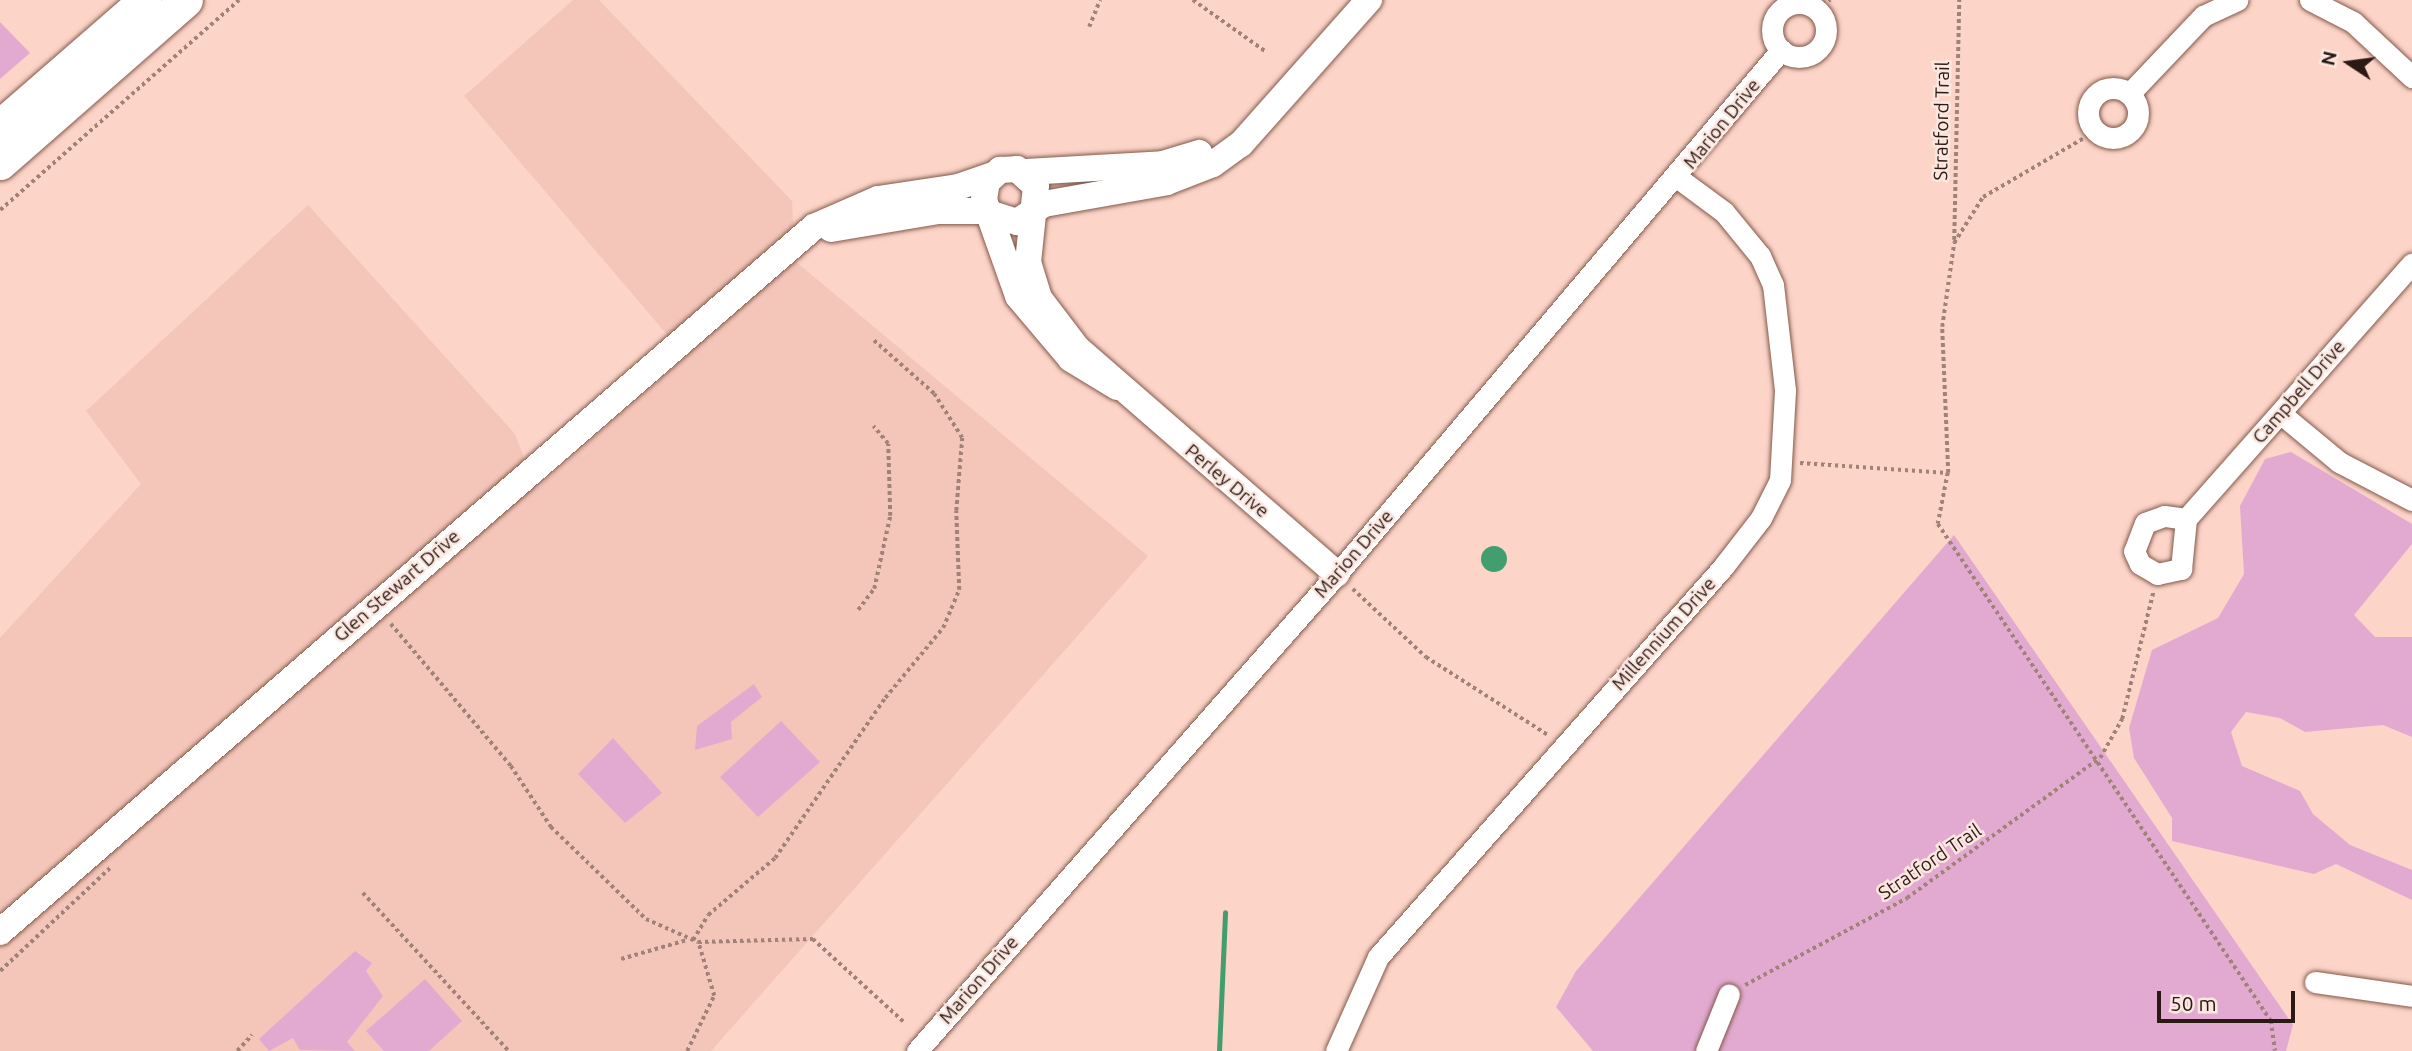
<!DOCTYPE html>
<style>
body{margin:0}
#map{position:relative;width:2412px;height:1051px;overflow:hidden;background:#fcd4c8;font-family:Ubuntu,sans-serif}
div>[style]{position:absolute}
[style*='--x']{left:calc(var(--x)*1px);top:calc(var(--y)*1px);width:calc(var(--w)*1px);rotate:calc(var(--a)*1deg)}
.built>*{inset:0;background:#f4c6b9}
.green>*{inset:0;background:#e3aad1}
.water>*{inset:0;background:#429e6f}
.round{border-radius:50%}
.stream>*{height:5px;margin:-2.5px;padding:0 2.5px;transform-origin:2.5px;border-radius:2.5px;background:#429e6f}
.path>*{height:3.5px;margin-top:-1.75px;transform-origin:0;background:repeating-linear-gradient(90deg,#a18279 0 3.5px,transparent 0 7px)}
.roads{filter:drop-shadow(0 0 2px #83594b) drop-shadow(0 0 2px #83594b)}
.minor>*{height:21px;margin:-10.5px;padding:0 10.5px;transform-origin:10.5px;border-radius:10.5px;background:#fff}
.minor>.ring{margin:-10.5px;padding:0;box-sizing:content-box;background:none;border:21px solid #fff;border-radius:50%}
.tertiary>*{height:26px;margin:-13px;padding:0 13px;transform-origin:13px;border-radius:13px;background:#fff}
.trunk>*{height:33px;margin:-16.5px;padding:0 16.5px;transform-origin:16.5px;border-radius:16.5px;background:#fff}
span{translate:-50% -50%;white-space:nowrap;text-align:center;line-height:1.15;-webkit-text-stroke:5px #fbe7e0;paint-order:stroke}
.street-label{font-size:19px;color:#2b1914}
.north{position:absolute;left:2314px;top:28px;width:70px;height:70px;-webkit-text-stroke:5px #fbe7e0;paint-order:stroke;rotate:283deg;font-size:19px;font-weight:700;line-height:28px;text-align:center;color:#2b1914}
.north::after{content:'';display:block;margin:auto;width:24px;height:32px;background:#2b1914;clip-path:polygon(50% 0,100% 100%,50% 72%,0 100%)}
.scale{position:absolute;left:2157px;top:991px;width:138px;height:32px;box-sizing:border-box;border:4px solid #2b1914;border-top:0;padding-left:9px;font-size:21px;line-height:24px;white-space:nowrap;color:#2b1914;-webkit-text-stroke:5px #fbe7e0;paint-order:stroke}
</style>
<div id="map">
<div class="built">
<i style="clip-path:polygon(573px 0,599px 0,792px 201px,795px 261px,1148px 556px,711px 1051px,0 1051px,0 638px,141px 484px,86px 411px,308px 205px,515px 434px,536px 489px,686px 357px,464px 96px)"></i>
</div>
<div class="green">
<i style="clip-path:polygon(0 22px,30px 53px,0 79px)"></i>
<i style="clip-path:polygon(2291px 452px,2412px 524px,2412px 544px,2354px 615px,2375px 637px,2412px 637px,2412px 737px,2383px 725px,2305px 732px,2280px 718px,2246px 712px,2231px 732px,2242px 766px,2300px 791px,2313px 814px,2350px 845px,2412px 870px,2412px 900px,2336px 864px,2314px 874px,2172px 841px,2172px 818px,2134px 758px,2129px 728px,2152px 650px,2218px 618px,2244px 574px,2240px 506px,2265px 459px)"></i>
<i style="clip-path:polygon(1954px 535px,2293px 1025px,2286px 1051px,1593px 1051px,1556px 1007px,1576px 971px)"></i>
<i style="clip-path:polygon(754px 684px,762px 697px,731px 722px,732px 739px,695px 750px,697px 726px)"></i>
<i style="clip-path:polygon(781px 721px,820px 762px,758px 817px,720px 777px)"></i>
<i style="clip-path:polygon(613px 738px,662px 793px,625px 823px,578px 774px)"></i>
<i style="clip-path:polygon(355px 951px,372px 963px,366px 971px,383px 996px,347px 1042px,355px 1051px,300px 1050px,293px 1038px,269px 1051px,259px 1039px)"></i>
<i style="clip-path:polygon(425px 979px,462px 1021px,429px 1051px,384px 1051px,366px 1031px)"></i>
</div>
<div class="water">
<i class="round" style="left:1481px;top:546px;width:26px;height:26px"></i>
</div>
<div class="stream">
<i style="--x:1219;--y:1051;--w:139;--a:-87.5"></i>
</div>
<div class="path">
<i style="--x:1193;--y:0;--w:88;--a:35.3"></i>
<i style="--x:1817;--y:9;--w:16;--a:-35"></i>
<i style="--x:1089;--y:27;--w:29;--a:-68"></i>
<i style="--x:0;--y:210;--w:318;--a:-41.3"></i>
<i style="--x:1954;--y:240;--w:240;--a:-88.8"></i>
<i style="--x:1800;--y:463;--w:148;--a:3.9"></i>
<i style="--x:1948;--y:473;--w:146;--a:-92.4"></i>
<i style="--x:1942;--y:327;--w:85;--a:-81.9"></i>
<i style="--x:1954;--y:243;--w:54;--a:-57.8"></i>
<i style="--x:1983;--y:197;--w:131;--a:-30.3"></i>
<i style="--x:1948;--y:473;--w:52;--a:101.1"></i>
<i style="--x:1938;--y:524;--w:598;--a:56.18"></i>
<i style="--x:2271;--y:1021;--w:30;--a:82"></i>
<i style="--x:1353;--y:589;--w:100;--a:43"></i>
<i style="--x:1426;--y:657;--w:145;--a:32.6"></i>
<i style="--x:858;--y:610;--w:26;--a:-53"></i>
<i style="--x:874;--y:589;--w:75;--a:-77.6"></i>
<i style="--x:890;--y:516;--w:72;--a:-91.6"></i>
<i style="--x:888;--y:444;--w:23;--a:-130"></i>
<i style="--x:391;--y:624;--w:186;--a:49.8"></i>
<i style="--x:511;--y:766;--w:73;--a:56.7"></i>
<i style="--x:551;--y:827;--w:132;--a:44.1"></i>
<i style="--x:646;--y:919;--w:57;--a:23.9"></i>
<i style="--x:363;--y:893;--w:215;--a:47.3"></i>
<i style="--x:693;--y:940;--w:29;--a:-59"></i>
<i style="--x:708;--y:915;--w:88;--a:-40.4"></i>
<i style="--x:775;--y:858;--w:194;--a:-55.5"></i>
<i style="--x:885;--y:698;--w:91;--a:-50.4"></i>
<i style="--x:943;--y:628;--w:41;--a:-67.2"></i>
<i style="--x:959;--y:590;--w:79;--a:-92.2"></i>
<i style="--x:956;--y:511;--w:73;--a:-85.3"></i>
<i style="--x:962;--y:438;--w:52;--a:-122.5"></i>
<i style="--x:934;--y:394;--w:81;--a:-138.5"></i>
<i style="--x:621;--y:959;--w:69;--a:-16.1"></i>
<i style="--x:0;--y:971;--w:152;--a:-43.1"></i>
<i style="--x:1745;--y:985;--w:184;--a:-28.2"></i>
<i style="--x:1907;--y:898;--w:238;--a:-36"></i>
<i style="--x:2100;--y:758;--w:45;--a:-60.6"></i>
<i style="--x:2122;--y:719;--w:130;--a:-76.2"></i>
<i style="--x:237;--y:1051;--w:22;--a:-47"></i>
<i style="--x:687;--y:1051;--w:61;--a:-63.9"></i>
<i style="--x:714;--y:996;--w:56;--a:-106.5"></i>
<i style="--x:698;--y:942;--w:115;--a:-1.5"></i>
<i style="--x:813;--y:939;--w:123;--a:42.4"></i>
</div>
<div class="roads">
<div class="minor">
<i style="--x:2310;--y:0;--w:48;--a:27.1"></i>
<i style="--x:2353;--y:22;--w:81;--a:43"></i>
<i class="ring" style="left:1772px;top:3px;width:33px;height:33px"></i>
<i class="ring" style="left:2088px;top:88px;width:29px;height:29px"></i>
<i style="--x:2129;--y:94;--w:108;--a:-46.5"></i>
<i style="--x:2203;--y:16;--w:38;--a:-25"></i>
<i style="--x:2280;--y:413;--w:77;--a:39.7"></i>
<i style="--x:2339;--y:462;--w:82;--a:27.5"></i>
<i style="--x:2186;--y:519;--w:22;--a:-172"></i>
<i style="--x:2164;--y:516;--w:20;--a:160"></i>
<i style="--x:2145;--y:523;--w:30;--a:111"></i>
<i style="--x:2134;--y:551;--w:14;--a:65"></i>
<i style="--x:2140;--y:564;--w:20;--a:30"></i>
<i style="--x:2157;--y:574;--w:25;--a:-12"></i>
<i style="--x:2181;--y:569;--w:50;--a:-84.3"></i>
<i style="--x:2186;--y:519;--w:341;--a:-48.5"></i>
<i style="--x:2315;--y:982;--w:98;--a:8.2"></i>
<i style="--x:917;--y:1051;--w:636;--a:-48.64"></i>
<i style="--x:1337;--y:574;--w:687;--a:-49.72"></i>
<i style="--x:1336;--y:1051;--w:103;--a:-65.9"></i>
<i style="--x:1378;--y:957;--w:521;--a:-48.5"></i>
<i style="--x:1723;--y:567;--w:62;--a:-52.2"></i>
<i style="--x:1761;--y:518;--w:42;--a:-63.4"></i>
<i style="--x:1780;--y:480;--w:90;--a:-86.8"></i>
<i style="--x:1785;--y:390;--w:106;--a:-96.5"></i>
<i style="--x:1773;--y:285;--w:32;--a:-114"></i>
<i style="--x:1760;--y:256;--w:57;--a:-129.3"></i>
<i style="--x:1724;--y:212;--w:57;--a:-143.5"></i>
<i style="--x:1706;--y:1051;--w:61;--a:-68"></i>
</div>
<div class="tertiary">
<i style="--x:1026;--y:172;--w:137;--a:-3.3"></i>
<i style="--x:1163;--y:164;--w:38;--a:-17"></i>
<i style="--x:831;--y:229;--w:109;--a:-9.5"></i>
<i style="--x:938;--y:211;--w:45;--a:0"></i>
<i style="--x:983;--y:211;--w:36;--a:18"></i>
<i style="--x:1017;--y:222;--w:32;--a:-34"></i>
<i style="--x:1044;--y:204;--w:125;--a:-10.1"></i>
<i style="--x:1167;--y:182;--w:49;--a:-21.4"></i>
<i style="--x:1213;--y:164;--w:34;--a:-36"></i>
<i style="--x:1241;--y:144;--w:193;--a:-48.4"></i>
<i style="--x:1117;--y:387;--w:54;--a:-148.7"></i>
<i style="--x:1071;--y:359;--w:82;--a:-130.1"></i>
<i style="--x:1018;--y:296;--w:102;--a:-109.5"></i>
<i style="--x:984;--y:200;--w:18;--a:-81"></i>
<i style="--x:987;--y:182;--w:18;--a:-43"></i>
<i style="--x:1000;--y:170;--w:17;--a:-3"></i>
<i style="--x:1017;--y:169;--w:25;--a:42"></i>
<i style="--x:1036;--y:186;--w:76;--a:96"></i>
<i style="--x:1028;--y:262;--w:38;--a:73"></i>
<i style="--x:1039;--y:298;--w:63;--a:52.8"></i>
<i style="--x:1077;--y:348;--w:344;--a:41"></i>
<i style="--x:0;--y:932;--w:1077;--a:-40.9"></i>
<i style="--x:814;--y:227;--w:70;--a:-23.6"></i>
<i style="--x:878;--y:199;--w:81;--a:-8.5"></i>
<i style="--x:958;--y:187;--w:36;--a:-19"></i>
</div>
<div class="trunk">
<i style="--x:0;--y:126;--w:192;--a:-41"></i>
<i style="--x:0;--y:163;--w:247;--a:-41.2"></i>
</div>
</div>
<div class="street-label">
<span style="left:1942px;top:121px;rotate:-89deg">Stratford Trail</span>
<span style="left:1722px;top:124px;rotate:-51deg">Marion Drive</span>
<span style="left:2299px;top:392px;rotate:-49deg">Campbell Drive</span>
<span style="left:1227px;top:481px;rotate:40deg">Perley Drive</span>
<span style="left:1354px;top:554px;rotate:-49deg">Marion Drive</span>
<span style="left:397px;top:586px;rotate:-41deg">Glen Stewart Drive</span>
<span style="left:1664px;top:634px;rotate:-48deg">Millennium Drive</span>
<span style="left:1930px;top:862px;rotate:-34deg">Stratford Trail</span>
<span style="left:979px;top:980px;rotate:-49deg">Marion Drive</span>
</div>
<div class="north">N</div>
<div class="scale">50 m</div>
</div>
